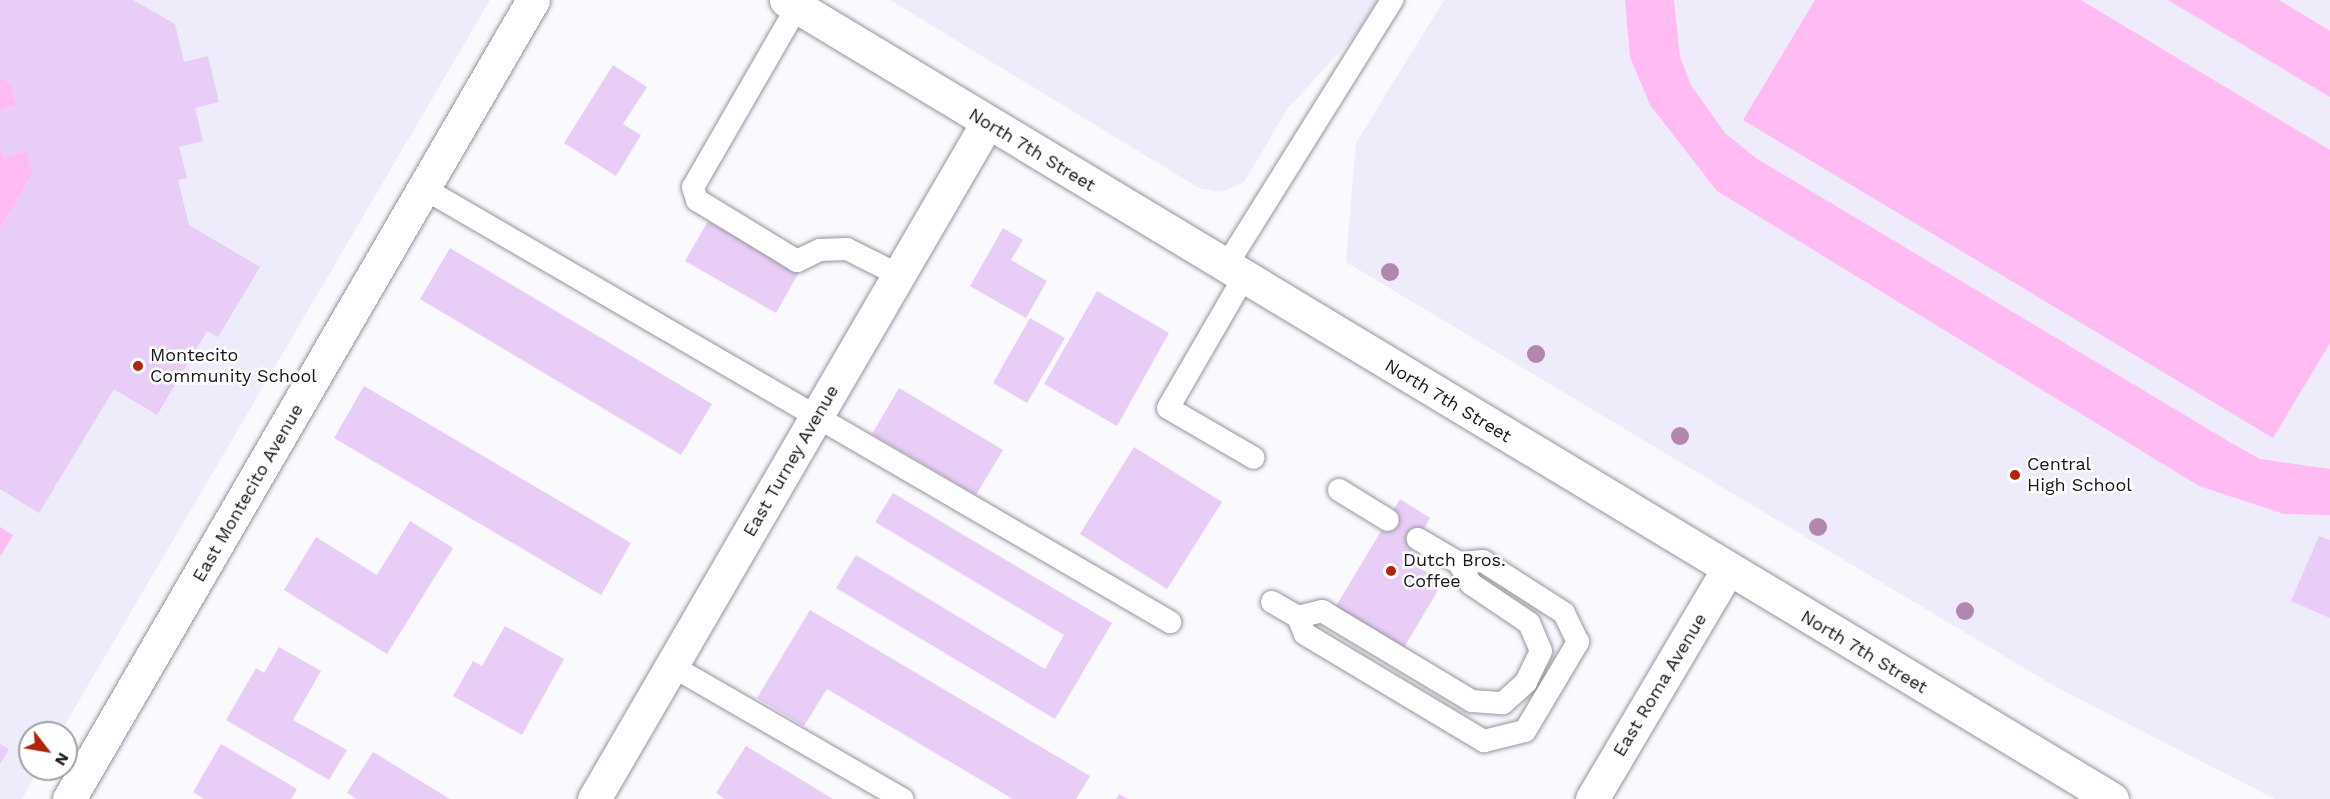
<!DOCTYPE html>
<style>
body{margin:0}
#map{position:relative;width:2330px;height:799px;overflow:hidden;background:#faf9fe;font-family:"Work Sans",sans-serif}
div>[style]{position:absolute}
[style*='--x']{left:calc(var(--x)*1px);top:calc(var(--y)*1px);width:calc(var(--w)*1px);rotate:calc(var(--a)*1deg)}
.built>*{inset:0;background:#eeebfa}
.green>*{inset:0;background:#ffbbf2}
.building>*{inset:0;background:#e8cdf7}
.roads{filter:drop-shadow(0 0 2px #96959c) drop-shadow(0 0 2px #96959c)}
.lane>*{height:22px;margin:-11px;padding:0 11px;transform-origin:11px;border-radius:11px;background:#fff}
.street>*{height:33px;margin:-16.5px;padding:0 16.5px;transform-origin:16.5px;border-radius:16.5px;background:#fff}
.primary>*{height:33px;margin:-16.5px;padding:0 16.5px;transform-origin:16.5px;border-radius:16.5px;background:#fff}
.trees>*{width:18px;height:18px;margin:-9px;border-radius:50%;background:#b287ae}
.dots>*{width:16px;height:16px;translate:-50% -50%;box-sizing:border-box;border:3px solid #fff;border-radius:50%}
span{translate:-50% -50%;white-space:nowrap;text-align:center;line-height:1.15;-webkit-text-stroke:5px #fff;paint-order:stroke}
.street-label{font-size:18px;color:#161618}
.poi-label{font-size:18px;color:#161618}
.left{translate:0 -50%;text-align:left}
.north{position:absolute;left:18px;top:721px;width:60px;height:60px;box-sizing:border-box;background:#fff;border:2px solid #a2a2a3;border-radius:50%;rotate:121deg;font-size:16px;font-weight:700;line-height:24px;text-align:center;color:#161618}
.north::after{content:'';display:block;margin:auto;width:21px;height:27px;background:#b22507;clip-path:polygon(50% 0,100% 100%,50% 72%,0 100%)}
</style>
<div id="map">
<div class="built">
<i style="clip-path:polygon(0 0,490px 0,60px 733px,30px 733px,30px 769px,39px 769px,22px 799px,0 799px)"></i>
<i style="clip-path:polygon(890px 0,1378px 0,1359px 31px,1288px 108px,1244px 182px,1221px 192px,1199px 188px)"></i>
<i style="clip-path:polygon(1444px 0,2330px 0,2330px 799px,2275px 799px,2056px 687px,1346px 262px,1356px 143px)"></i>
</div>
<div class="green">
<i style="clip-path:polygon(1625px 0,1674px 0,1680px 57px,1691px 85px,1725px 133px,1756px 158px,2233px 444px,2260px 459px,2330px 469px,2330px 515px,2284px 514px,2199px 486px,1717px 191px,1650px 105px,1630px 57px)"></i>
<i style="clip-path:polygon(1815px 0,2081px 0,2330px 150px,2330px 343px,2273px 438px,1743px 120px)"></i>
<i style="clip-path:polygon(2168px 0,2279px 0,2330px 31px,2330px 97px)"></i>
<i style="clip-path:polygon(0 77px,11px 84px,17px 106px,0 110px)"></i>
<i style="clip-path:polygon(0 145px,3px 157px,27px 151px,33px 174px,0 229px)"></i>
<i style="clip-path:polygon(0 527px,13px 535px,0 557px)"></i>
</div>
<div class="building">
<i style="clip-path:polygon(0 0,133px 0,175px 24px,184px 62px,208px 56px,219px 102px,195px 108px,203px 141px,179px 147px,187px 178px,178px 180px,189px 225px,260px 267px,218px 337px,207px 331px,157px 415px,114px 389px,39px 513px,0 489px,0 229px,33px 174px,27px 151px,3px 157px,0 145px,0 110px,17px 106px,11px 84px,0 77px)"></i>
<i style="clip-path:polygon(613px 65px,647px 87px,623px 124px,641px 135px,616px 176px,564px 143px)"></i>
<i style="clip-path:polygon(708px 221px,799px 272px,776px 313px,685px 261px)"></i>
<i style="clip-path:polygon(1003px 228px,1023px 240px,1011px 260px,1047px 281px,1026px 318px,970px 286px)"></i>
<i style="clip-path:polygon(450px 248px,712px 404px,681px 455px,420px 299px)"></i>
<i style="clip-path:polygon(1097px 291px,1169px 333px,1117px 426px,1044px 384px)"></i>
<i style="clip-path:polygon(1030px 318px,1065px 338px,1027px 403px,993px 383px)"></i>
<i style="clip-path:polygon(364px 386px,631px 543px,601px 595px,334px 438px)"></i>
<i style="clip-path:polygon(899px 388px,1003px 450px,976px 495px,872px 434px)"></i>
<i style="clip-path:polygon(1134px 447px,1222px 502px,1167px 589px,1080px 534px)"></i>
<i style="clip-path:polygon(893px 493px,1112px 623px,1055px 719px,836px 588px,856px 555px,1045px 669px,1064px 635px,875px 522px)"></i>
<i style="clip-path:polygon(1400px 499px,1430px 518px,1406px 560px,1443px 582px,1403px 649px,1335px 608px)"></i>
<i style="clip-path:polygon(410px 521px,453px 548px,387px 654px,284px 590px,316px 537px,377px 575px)"></i>
<i style="clip-path:polygon(2319px 536px,2330px 540px,2330px 618px,2291px 601px)"></i>
<i style="clip-path:polygon(810px 610px,1090px 776px,1076px 799px,1013px 799px,827px 689px,804px 726px,757px 698px)"></i>
<i style="clip-path:polygon(505px 626px,564px 659px,522px 735px,453px 696px,473px 661px,482px 666px)"></i>
<i style="clip-path:polygon(279px 647px,321px 671px,293px 720px,347px 750px,329px 780px,226px 720px,256px 668px,264px 673px)"></i>
<i style="clip-path:polygon(0 744px,9px 749px,0 764px)"></i>
<i style="clip-path:polygon(221px 744px,297px 789px,291px 799px,204px 799px,193px 792px)"></i>
<i style="clip-path:polygon(746px 746px,833px 799px,725px 799px,716px 793px)"></i>
<i style="clip-path:polygon(373px 752px,450px 799px,357px 799px,347px 793px)"></i>
<i style="clip-path:polygon(1119px 794px,1129px 799px,1116px 799px)"></i>
</div>
<div class="roads">
<div class="lane">
<i style="--x:797;--y:7;--w:208;--a:120"></i>
<i style="--x:693;--y:187;--w:14;--a:73"></i>
<i style="--x:697;--y:200;--w:117;--a:31.4"></i>
<i style="--x:797;--y:261;--w:25;--a:-26"></i>
<i style="--x:820;--y:250;--w:27;--a:-2"></i>
<i style="--x:847;--y:249;--w:56;--a:26.6"></i>
<i style="--x:425;--y:189;--w:862;--a:30.17"></i>
<i style="--x:1226;--y:266;--w:314;--a:-58"></i>
<i style="--x:1244;--y:277;--w:151;--a:120.1"></i>
<i style="--x:1168;--y:408;--w:99;--a:30.2"></i>
<i style="--x:1339;--y:490;--w:57;--a:31.5"></i>
<i style="--x:1272;--y:602;--w:30;--a:30"></i>
<i style="--x:1298;--y:617;--w:18;--a:68"></i>
<i style="--x:1305;--y:634;--w:209;--a:30.9"></i>
<i style="--x:1484;--y:741;--w:42;--a:-13.7"></i>
<i style="--x:1525;--y:731;--w:104;--a:-59.2"></i>
<i style="--x:1578;--y:642;--w:32;--a:-116"></i>
<i style="--x:1564;--y:613;--w:96;--a:-147.3"></i>
<i style="--x:1483;--y:561;--w:24;--a:175"></i>
<i style="--x:1459;--y:563;--w:48;--a:-149.7"></i>
<i style="--x:1298;--y:617;--w:25;--a:-14"></i>
<i style="--x:1322;--y:611;--w:175;--a:31"></i>
<i style="--x:1472;--y:701;--w:31;--a:4"></i>
<i style="--x:1503;--y:703;--w:31;--a:-42"></i>
<i style="--x:1526;--y:682;--w:34;--a:-64"></i>
<i style="--x:1541;--y:651;--w:30;--a:-113"></i>
<i style="--x:1529;--y:623;--w:70;--a:-146.1"></i>
<i style="--x:1471;--y:584;--w:24;--a:-120"></i>
<i style="--x:672;--y:666;--w:266;--a:30"></i>
</div>
<div class="street">
<i style="--x:69;--y:799;--w:924;--a:-59.86"></i>
<i style="--x:594;--y:799;--w:782;--a:-59.83"></i>
<i style="--x:1592;--y:799;--w:265;--a:-59.4"></i>
</div>
<div class="primary">
<i style="--x:786;--y:0;--w:1548;--a:31.07"></i>
</div>
</div>
<div class="trees">
<i style="left:1390px;top:272px"></i>
<i style="left:1536px;top:354px"></i>
<i style="left:1680px;top:436px"></i>
<i style="left:1818px;top:527px"></i>
<i style="left:1965px;top:611px"></i>
</div>
<div class="dots">
<i style="left:138px;top:366px;background:#b22507"></i>
<i style="left:2015px;top:475px;background:#b22507"></i>
<i style="left:1391px;top:571px;background:#b22507"></i>
</div>
<div class="street-label">
<span style="left:1032px;top:150px;rotate:31deg">North 7th Street</span>
<span style="left:1448px;top:401px;rotate:31deg">North 7th Street</span>
<span style="left:791px;top:461px;rotate:-60deg">East Turney Avenue</span>
<span style="left:248px;top:493px;rotate:-60deg">East Montecito Avenue</span>
<span style="left:1864px;top:652px;rotate:31deg">North 7th Street</span>
<span style="left:1660px;top:685px;rotate:-59deg">East Roma Avenue</span>
</div>
<div class="poi-label">
<span class="left" style="left:150px;top:366px">Montecito<br>Community School</span>
<span class="left" style="left:2027px;top:475px">Central<br>High School</span>
<span class="left" style="left:1403px;top:571px">Dutch Bros.<br>Coffee</span>
</div>
<div class="north">N</div>
</div>
